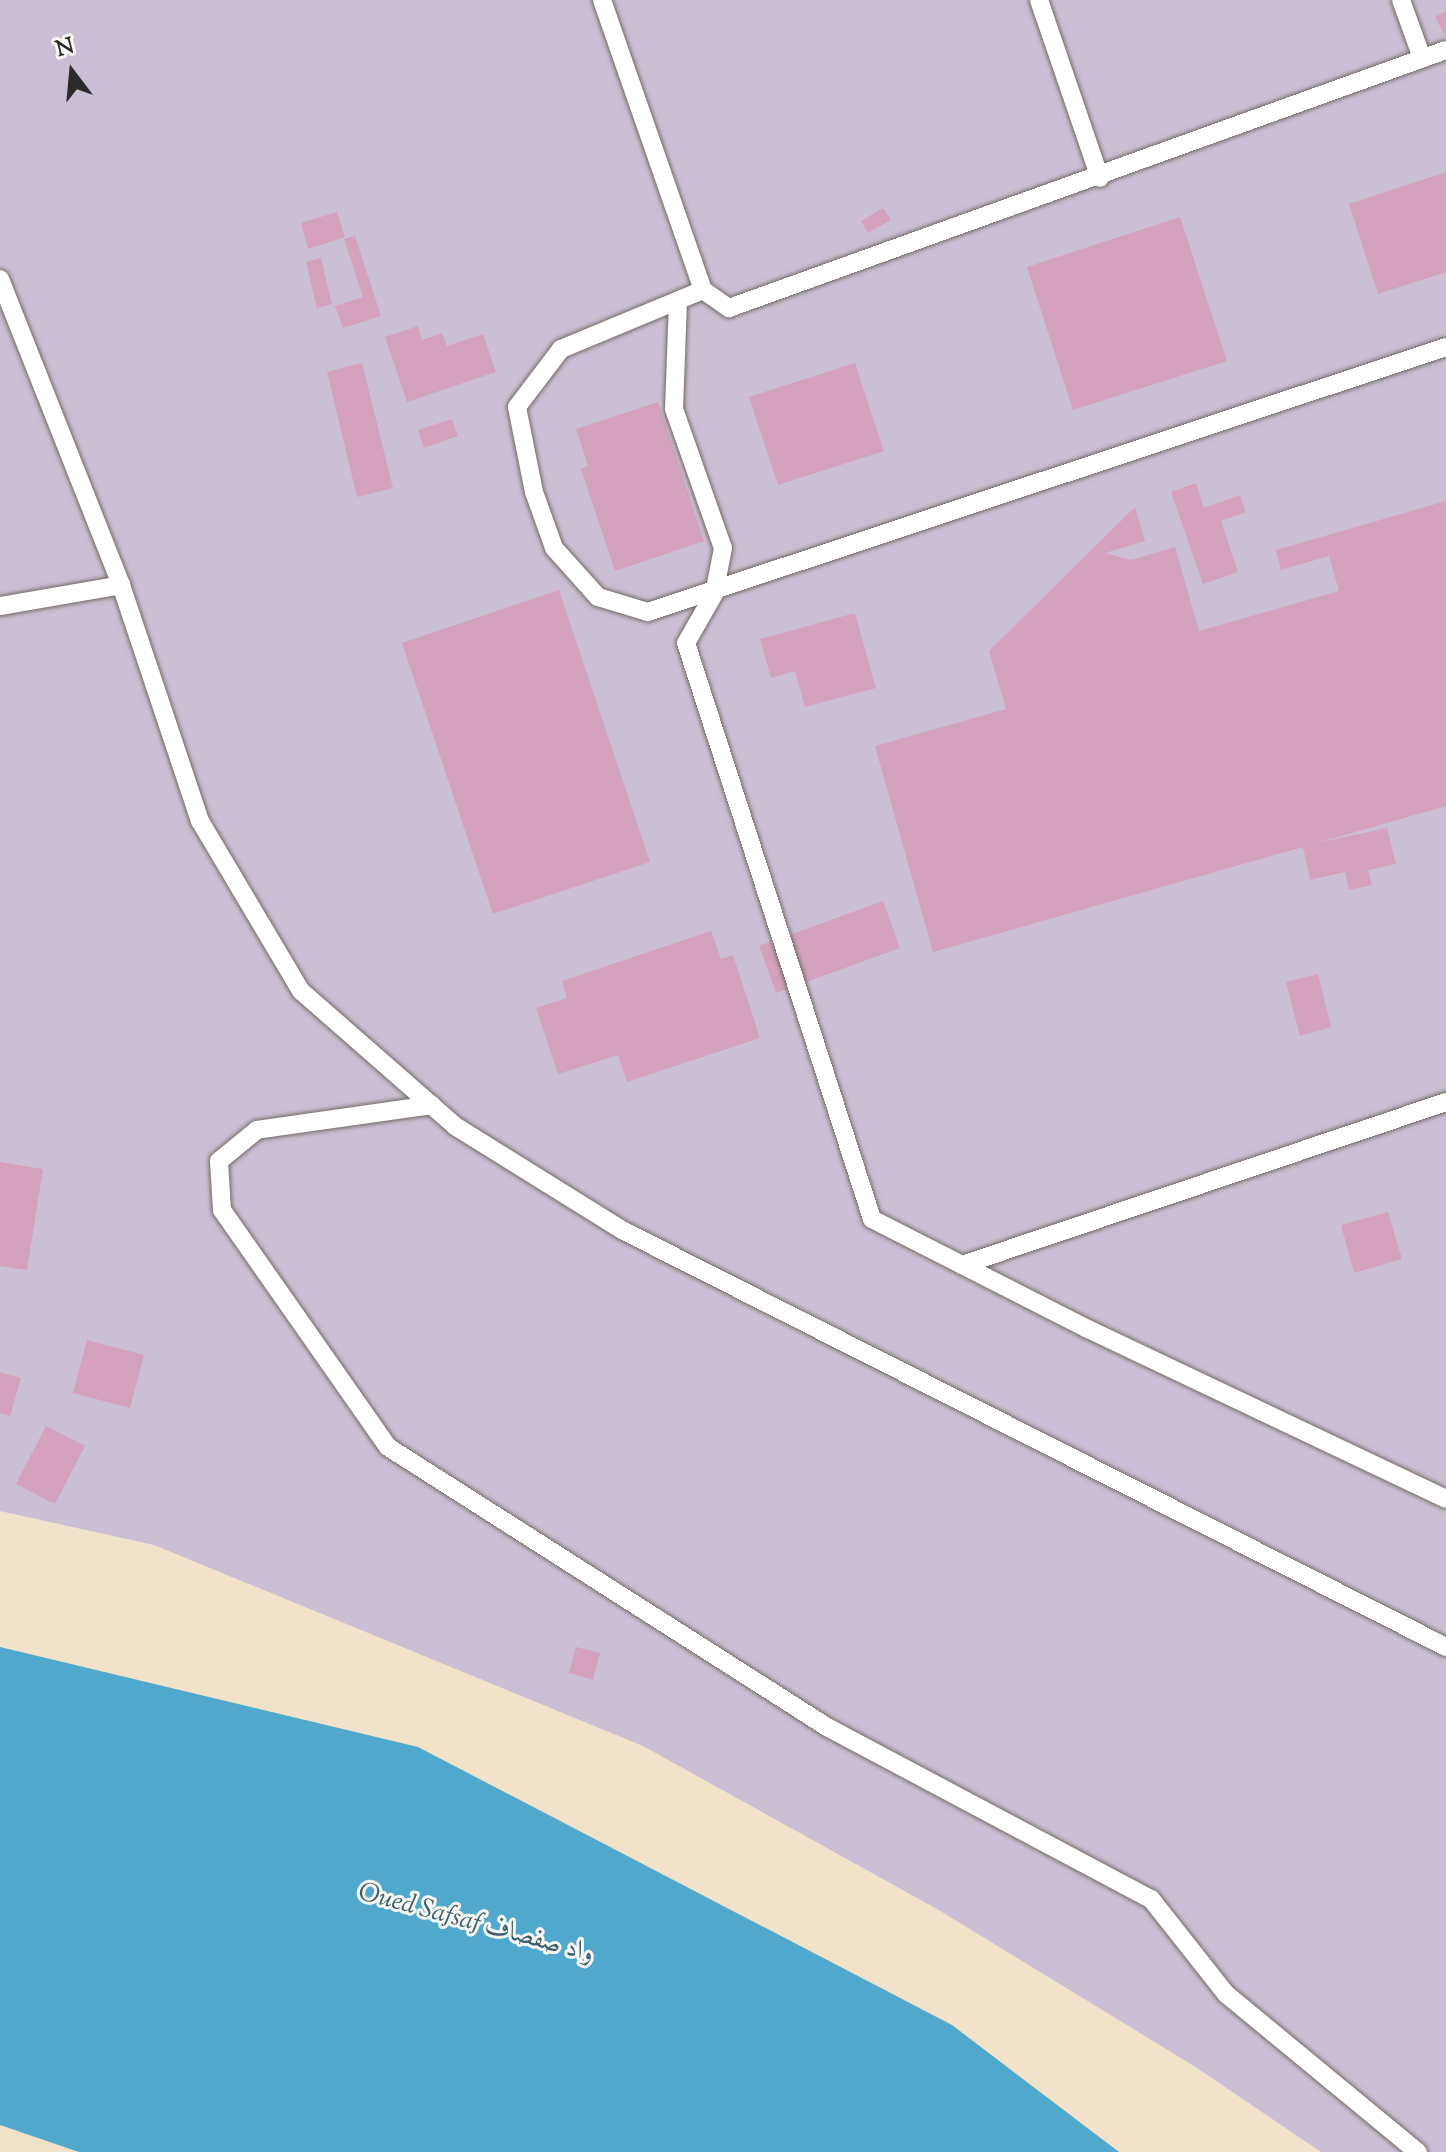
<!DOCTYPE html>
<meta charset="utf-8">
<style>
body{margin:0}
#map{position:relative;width:1446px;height:2152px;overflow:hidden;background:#f2e2c9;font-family:"Sorts Mill Goudy",Amiri,serif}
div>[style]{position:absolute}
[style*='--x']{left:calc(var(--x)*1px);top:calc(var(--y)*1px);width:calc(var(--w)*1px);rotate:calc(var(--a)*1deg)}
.industrial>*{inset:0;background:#cbbfd5}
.water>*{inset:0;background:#50a9cd}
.building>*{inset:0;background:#d4a2bc}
.roads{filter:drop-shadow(0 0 2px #716b62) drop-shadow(0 0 2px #716b62)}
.service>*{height:18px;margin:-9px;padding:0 9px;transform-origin:9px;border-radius:9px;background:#fff}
span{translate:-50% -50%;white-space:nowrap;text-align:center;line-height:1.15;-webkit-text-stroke:6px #f6f6f2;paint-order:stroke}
.water-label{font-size:26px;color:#3a5d6c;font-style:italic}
.north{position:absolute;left:32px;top:32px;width:80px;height:80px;-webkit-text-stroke:6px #f6f6f2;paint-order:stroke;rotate:344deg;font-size:22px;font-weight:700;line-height:32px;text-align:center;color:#2b2b2b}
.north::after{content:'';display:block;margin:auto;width:28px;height:36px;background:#2b2b2b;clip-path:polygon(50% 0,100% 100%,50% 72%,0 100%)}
</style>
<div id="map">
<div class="industrial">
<i style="clip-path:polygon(0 0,1446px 0,1446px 2152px,1321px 2152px,1194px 2066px,937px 1909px,643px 1746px,154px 1545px,0 1511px)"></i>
</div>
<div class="water">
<i style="clip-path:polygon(0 1647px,418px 1747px,952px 2025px,1119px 2152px,79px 2152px,0 2125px)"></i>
</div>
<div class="building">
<i style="clip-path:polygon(1446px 11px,1446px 38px,1435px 17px)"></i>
<i style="clip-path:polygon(1446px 172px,1446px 272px,1378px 294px,1349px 204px)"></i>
<i style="clip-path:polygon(883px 208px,891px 220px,868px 233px,861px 221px)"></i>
<i style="clip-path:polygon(337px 212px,345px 237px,308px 249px,301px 223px)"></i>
<i style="clip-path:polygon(1180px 217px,1227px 361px,1073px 410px,1027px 267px)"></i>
<i style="clip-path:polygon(355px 236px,381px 316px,343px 328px,335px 306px,363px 297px,344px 239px)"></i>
<i style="clip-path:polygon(321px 258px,332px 304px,317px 308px,306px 262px)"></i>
<i style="clip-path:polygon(418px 326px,422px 340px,442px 333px,447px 346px,483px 334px,496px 372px,407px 402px,385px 337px)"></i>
<i style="clip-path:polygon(362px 363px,393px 488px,357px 497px,327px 372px)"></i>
<i style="clip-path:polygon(855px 363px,884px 451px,778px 485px,749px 397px)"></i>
<i style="clip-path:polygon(658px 402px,704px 541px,615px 571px,581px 469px,588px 466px,576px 429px)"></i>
<i style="clip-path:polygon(452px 419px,458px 436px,424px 448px,418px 430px)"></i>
<i style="clip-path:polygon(1196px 483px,1204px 508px,1240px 495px,1246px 512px,1221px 521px,1238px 572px,1203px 584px,1171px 492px)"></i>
<i style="clip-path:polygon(1446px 501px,1446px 806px,1317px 843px,1387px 828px,1396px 864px,1368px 870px,1372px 885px,1349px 890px,1345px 872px,1310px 880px,1303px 847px,933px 952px,875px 746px,1006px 709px,989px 651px,1135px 507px,1145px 541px,1105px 553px,1131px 560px,1175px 547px,1199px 631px,1339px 591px,1329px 556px,1281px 570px,1276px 550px)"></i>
<i style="clip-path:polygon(559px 590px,650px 862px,493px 914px,402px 643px)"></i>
<i style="clip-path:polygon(855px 613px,876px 688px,805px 707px,795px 671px,771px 678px,760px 639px)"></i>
<i style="clip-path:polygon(883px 901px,900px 948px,776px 993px,759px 946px)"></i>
<i style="clip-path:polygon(711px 931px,721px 959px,733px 955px,760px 1038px,627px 1082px,618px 1055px,558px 1074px,536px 1008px,567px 998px,562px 981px)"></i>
<i style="clip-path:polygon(1318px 974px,1331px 1027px,1300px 1036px,1286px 982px)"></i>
<i style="clip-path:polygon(0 1162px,43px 1169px,27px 1270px,0 1266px)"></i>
<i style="clip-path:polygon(1388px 1212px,1402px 1259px,1354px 1273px,1341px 1225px)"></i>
<i style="clip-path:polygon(87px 1340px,144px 1355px,130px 1408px,73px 1393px)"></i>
<i style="clip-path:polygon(0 1372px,21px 1378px,10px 1416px,0 1413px)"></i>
<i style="clip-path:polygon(46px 1426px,85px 1446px,55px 1504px,16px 1484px)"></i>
<i style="clip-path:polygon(576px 1647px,600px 1653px,593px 1680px,569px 1673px)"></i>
</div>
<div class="roads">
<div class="service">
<i style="--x:602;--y:0;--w:307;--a:70.8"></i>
<i style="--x:703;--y:290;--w:32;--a:35"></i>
<i style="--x:729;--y:308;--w:762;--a:-19.79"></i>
<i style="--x:1039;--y:0;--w:188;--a:71.1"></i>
<i style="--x:1401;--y:0;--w:62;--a:70.1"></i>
<i style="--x:0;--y:279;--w:329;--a:68.4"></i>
<i style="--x:121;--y:585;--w:249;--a:71.5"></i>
<i style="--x:200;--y:821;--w:198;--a:59.3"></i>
<i style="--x:301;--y:991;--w:205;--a:41.2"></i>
<i style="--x:455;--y:1126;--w:197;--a:31.9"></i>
<i style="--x:622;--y:1230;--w:924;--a:26.84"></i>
<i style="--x:703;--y:290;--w:154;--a:157.4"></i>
<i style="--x:561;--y:349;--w:73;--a:127.2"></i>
<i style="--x:517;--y:407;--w:87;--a:78.7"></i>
<i style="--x:534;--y:492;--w:59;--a:70.3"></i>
<i style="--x:554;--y:548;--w:66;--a:48.1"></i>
<i style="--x:598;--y:597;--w:52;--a:16.7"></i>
<i style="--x:648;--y:612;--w:841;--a:-18.37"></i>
<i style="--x:678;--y:301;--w:108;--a:92.1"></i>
<i style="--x:674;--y:409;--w:147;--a:70.6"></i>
<i style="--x:723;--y:548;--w:47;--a:101.1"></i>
<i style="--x:714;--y:594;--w:56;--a:119.7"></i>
<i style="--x:686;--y:643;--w:605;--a:72.1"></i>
<i style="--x:872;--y:1219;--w:242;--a:27"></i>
<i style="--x:1088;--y:1329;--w:396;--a:25.4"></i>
<i style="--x:0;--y:606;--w:123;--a:-9.8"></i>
<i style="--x:432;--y:1105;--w:177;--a:171.9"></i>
<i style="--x:257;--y:1130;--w:49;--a:140.8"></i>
<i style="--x:219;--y:1161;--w:49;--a:86.5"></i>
<i style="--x:222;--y:1210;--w:289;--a:55"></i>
<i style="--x:388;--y:1447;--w:521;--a:32.53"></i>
<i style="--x:827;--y:1727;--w:367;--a:28"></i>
<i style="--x:1151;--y:1899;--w:121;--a:51.7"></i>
<i style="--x:1226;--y:1994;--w:249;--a:39.5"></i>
<i style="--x:962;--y:1265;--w:511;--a:-18.61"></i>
</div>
</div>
<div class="water-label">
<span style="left:476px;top:1924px;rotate:15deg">Oued Safsaf واد صفصاف</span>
</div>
<div class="north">N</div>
</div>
